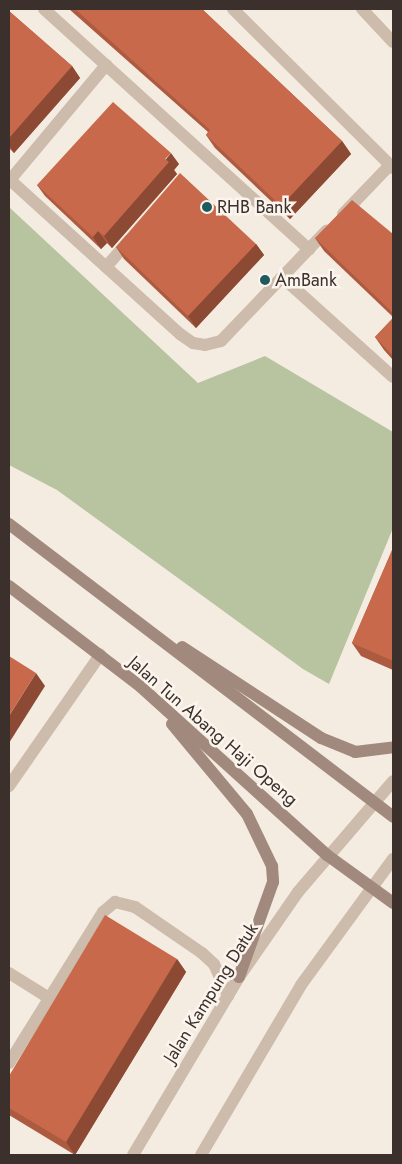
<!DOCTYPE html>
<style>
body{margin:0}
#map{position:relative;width:402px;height:1164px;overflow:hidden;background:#f4ebe1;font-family:Jost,sans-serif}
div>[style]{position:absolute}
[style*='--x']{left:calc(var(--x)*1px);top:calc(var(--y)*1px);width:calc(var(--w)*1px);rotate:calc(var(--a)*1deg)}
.green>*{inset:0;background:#b8c4a0}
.service>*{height:12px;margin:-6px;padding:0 6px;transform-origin:6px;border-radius:6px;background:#cdbbac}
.tertiary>*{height:12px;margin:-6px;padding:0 6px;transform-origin:6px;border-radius:6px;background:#cdbbac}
.secondary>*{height:12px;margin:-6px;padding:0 6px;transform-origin:6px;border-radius:6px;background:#a18a7d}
.wall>*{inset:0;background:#ac5a40}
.shaded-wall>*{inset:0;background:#8c4a34}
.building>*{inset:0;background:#c8694b}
.dots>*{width:14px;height:14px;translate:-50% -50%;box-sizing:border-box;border:2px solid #fbf5ee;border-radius:50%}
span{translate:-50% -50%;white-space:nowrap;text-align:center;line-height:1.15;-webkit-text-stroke:5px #fbf5ee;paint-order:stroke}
.poi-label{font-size:18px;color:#3b302b}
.left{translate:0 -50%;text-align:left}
.street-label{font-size:18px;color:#3b302b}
.frame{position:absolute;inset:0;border:10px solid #3b302b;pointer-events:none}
</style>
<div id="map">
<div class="green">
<i style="clip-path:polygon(9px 207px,198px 383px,265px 356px,393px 432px,393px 528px,329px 684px,303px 669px,57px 490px,9px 465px)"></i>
</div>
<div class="service">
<i style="--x:44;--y:9;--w:358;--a:42.2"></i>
<i style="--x:233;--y:9;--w:226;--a:44.8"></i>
<i style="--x:9;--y:179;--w:231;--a:42.2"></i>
<i style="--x:180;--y:334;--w:16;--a:35"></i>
<i style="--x:193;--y:343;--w:12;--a:9"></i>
<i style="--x:205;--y:345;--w:16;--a:-14"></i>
<i style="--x:221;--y:341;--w:153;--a:-46.3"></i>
<i style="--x:10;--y:180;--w:150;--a:-50.1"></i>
<i style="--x:343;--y:214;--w:68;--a:-46.2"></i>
<i style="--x:106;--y:267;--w:35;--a:-49"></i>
<i style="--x:282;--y:277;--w:149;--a:42"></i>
<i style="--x:9;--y:786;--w:160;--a:-55.2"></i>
<i style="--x:9;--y:973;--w:47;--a:32"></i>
<i style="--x:9;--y:1063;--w:178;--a:-58.1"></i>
<i style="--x:103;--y:912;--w:16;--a:-40"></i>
<i style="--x:115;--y:902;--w:21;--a:14"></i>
<i style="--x:135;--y:907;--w:81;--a:34.5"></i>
<i style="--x:202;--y:953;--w:16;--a:43"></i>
<i style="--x:214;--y:964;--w:35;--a:66"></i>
</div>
<div class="tertiary">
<i style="--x:362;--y:9;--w:45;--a:46.8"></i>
<i style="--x:133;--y:1155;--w:207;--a:-59.2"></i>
<i style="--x:239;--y:977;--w:103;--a:-55.2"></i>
<i style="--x:298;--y:892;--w:146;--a:-49.4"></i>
<i style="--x:201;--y:1155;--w:197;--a:-59.5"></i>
<i style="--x:301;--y:985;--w:156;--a:-53.9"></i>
</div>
<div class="secondary">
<i style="--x:9;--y:524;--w:483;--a:37.3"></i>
<i style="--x:9;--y:586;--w:166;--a:37.4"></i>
<i style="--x:141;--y:687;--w:251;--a:42.1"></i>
<i style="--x:327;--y:855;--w:82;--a:36"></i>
<i style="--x:182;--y:647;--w:166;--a:33.2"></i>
<i style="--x:321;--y:738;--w:37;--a:22"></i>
<i style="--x:355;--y:752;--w:38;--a:-7"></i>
<i style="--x:172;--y:724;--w:117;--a:50.2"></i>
<i style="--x:247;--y:814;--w:58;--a:64.3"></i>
<i style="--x:272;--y:866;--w:16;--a:86"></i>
<i style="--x:273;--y:882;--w:101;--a:109.7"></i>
</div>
<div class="wall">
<i style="clip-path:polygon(69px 9px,202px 9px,342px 141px,351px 154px,290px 219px,215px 148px,206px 135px,208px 132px)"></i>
<i style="clip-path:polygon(9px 11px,72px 66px,80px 78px,14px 153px,9px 148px)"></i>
<i style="clip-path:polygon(179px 164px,174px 170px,177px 174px,112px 248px,107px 243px,101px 249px,45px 196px,37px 185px)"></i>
<i style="clip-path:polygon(393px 234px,393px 317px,324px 251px,315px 238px)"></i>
<i style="clip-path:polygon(256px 244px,264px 255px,196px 328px,124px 259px,116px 247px)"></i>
<i style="clip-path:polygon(393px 318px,393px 360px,384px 350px,375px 337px)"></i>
<i style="clip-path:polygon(393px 548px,393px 670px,361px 656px,352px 643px)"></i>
<i style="clip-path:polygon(177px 959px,186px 972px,75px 1155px,9px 1115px,9px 1076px)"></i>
</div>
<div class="shaded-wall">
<i style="clip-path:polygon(72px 66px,80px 78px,14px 153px,9px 145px,9px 138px)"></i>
<i style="clip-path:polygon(342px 141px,351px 154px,290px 219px,281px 206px)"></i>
<i style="clip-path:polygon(171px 153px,179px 164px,174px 170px,177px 174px,112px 248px,104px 236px)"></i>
<i style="clip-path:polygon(98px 231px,107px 243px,101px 249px,93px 237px)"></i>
<i style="clip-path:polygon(256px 244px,264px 255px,196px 328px,188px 316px)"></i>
<i style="clip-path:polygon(36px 673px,45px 686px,9px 743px,9px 716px)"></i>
<i style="clip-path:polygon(177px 959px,186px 972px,75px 1155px,66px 1142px)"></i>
</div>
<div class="building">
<i style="clip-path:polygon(75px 9px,202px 9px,342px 141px,281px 206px,206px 135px,210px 130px)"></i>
<i style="clip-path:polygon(9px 11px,72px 66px,9px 138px)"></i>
<i style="clip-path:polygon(113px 102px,171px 153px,165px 159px,169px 162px,104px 236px,98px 231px,93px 237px,37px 185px)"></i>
<i style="clip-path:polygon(180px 173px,256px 244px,188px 316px,116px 247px)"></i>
<i style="clip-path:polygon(352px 200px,393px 234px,393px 313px,315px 238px)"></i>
<i style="clip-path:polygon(393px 318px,393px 356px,375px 337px)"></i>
<i style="clip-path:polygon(393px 548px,393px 661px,352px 643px)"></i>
<i style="clip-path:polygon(9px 656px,36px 673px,9px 716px)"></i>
<i style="clip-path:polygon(105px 915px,177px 959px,66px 1142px,9px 1108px,9px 1076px)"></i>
</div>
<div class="dots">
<i style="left:207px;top:207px;background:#1f5a5e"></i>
<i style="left:265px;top:280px;background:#1f5a5e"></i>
</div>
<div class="poi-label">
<span class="left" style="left:217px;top:207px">RHB Bank</span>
<span class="left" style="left:275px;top:280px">AmBank</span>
</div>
<div class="street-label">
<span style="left:213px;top:731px;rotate:41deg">Jalan Tun Abang Haji Openg</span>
<span style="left:211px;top:993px;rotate:-58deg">Jalan Kampung Datuk</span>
</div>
<div class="frame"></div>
</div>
